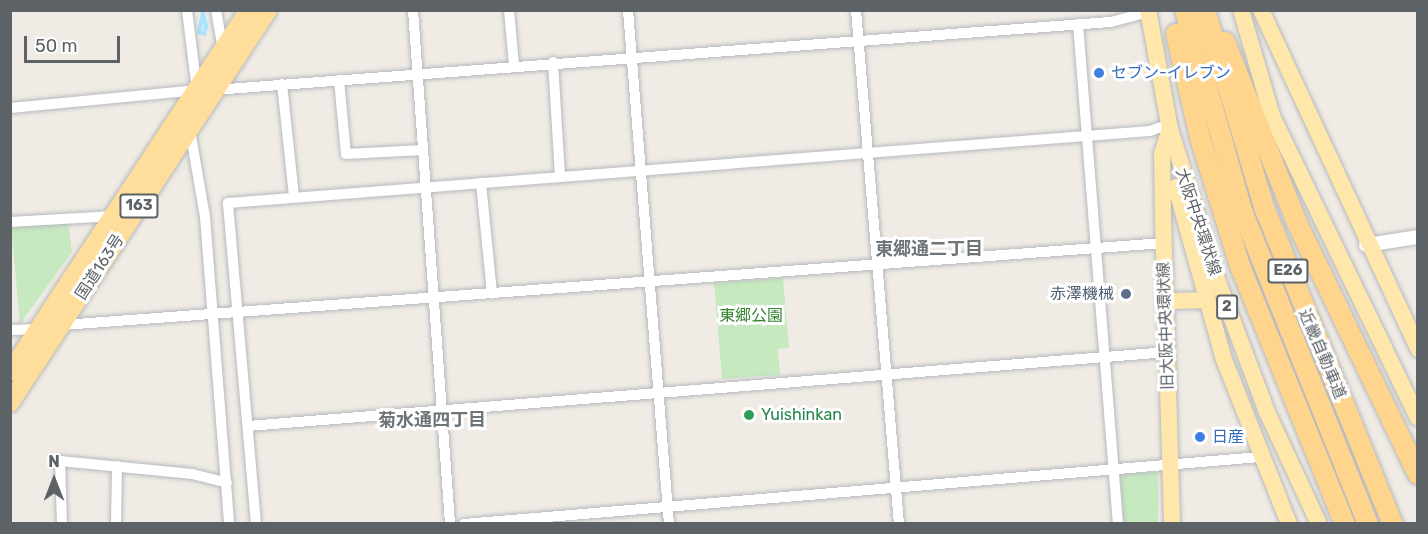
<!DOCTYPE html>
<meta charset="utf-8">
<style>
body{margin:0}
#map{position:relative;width:1428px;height:534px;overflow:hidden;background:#f0ece5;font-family:Rubik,"Noto Sans JP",sans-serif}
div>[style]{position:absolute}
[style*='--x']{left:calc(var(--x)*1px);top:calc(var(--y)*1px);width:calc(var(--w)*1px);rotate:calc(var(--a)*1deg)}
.green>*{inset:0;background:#c6e9c0}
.stream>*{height:4px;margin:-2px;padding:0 2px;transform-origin:2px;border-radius:2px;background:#a6e4ff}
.roads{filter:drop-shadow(0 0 2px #b6b9bd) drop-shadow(0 0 2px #b6b9bd)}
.minor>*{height:10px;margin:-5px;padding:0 5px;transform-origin:5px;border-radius:5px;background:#fff}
.tertiary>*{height:14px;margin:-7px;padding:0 7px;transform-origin:7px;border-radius:7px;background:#fff}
.primary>*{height:16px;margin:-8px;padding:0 8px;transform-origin:8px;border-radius:8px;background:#ffe7ab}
.trunk>*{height:18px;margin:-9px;padding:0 9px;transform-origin:9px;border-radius:9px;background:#ffde9c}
.motorway>*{height:20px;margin:-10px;padding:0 10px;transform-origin:10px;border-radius:10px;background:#ffd48d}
.dots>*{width:16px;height:16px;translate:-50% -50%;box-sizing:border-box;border:3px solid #fff;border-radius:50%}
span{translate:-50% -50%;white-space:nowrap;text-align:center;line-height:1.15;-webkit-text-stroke:6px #fff;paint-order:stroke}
.shield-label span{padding:2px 4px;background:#fff;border:2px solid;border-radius:4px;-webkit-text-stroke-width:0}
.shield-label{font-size:15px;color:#5d6267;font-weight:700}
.shop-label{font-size:16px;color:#366cbe}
.left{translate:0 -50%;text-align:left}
.street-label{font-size:16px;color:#5d6267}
.service-label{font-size:16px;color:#4e5e75}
.right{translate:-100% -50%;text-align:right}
.park-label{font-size:16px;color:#36832f}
.leisure-label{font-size:16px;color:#27864d}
.neighbourhood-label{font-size:18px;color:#6e7579;font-weight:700}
.frame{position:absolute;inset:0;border:12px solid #5d6267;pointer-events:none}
.north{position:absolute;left:24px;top:450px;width:60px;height:60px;-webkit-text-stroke:4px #fff;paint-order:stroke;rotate:0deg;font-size:16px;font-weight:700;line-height:24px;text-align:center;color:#5d6267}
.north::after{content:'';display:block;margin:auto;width:21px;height:27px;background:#5d6267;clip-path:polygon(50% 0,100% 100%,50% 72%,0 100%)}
.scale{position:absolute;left:24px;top:36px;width:96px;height:27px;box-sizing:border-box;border:3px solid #5d6267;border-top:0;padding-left:8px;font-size:18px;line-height:21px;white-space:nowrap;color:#5d6267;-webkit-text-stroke:4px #fff;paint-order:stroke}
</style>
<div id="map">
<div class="green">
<i style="clip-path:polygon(68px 222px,72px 252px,20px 324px,11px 226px)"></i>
<i style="clip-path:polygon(783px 278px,789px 348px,778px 349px,780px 375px,722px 379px,714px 283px)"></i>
<i style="clip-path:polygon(1158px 472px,1158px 523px,1124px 523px,1120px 474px)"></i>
</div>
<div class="stream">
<i style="--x:202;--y:10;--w:16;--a:76"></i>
<i style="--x:206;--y:26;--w:8;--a:104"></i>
<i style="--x:204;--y:34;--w:5;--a:-158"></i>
<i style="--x:199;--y:32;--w:17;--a:-77"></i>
</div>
<div class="roads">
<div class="minor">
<i style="--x:187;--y:10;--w:81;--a:82.9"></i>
<i style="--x:216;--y:10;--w:40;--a:80"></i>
<i style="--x:413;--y:10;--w:515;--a:85.88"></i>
<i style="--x:509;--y:10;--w:55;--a:84.8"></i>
<i style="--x:628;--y:10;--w:516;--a:85.44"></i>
<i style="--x:856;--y:10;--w:516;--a:85.22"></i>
<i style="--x:1078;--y:24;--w:502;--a:85.43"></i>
<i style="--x:553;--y:62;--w:113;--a:86.5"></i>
<i style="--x:339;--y:80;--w:74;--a:84.6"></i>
<i style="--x:346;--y:154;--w:77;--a:-3"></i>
<i style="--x:282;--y:84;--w:113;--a:83.9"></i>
<i style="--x:214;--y:90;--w:900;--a:-4.34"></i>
<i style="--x:1111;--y:22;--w:38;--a:-15"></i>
<i style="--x:10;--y:108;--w:189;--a:-5.5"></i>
<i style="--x:190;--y:130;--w:88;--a:80.2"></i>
<i style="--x:205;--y:217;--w:308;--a:85.5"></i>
<i style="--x:481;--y:183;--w:111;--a:84.3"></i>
<i style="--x:10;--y:222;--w:104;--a:-3.3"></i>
<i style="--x:63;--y:325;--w:1103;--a:-4.26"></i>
<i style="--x:10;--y:330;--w:30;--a:-2"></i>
<i style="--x:248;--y:426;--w:922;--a:-4.6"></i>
<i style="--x:62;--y:524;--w:63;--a:-91.8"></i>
<i style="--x:60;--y:461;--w:133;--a:5.6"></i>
<i style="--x:192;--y:474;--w:36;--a:14"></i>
<i style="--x:116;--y:524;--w:58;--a:-89"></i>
<i style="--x:256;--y:524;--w:322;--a:-95"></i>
<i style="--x:228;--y:203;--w:925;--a:-4.47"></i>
<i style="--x:1150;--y:131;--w:20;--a:-20"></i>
<i style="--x:464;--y:524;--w:800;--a:-4.81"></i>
</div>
<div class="tertiary">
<i style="--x:1366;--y:245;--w:53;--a:-8.7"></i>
</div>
<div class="primary">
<i style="--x:1148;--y:10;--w:121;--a:79.5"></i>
<i style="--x:1170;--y:129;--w:157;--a:72.6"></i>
<i style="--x:1217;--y:279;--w:142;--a:69.4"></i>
<i style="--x:1267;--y:412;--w:123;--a:65.1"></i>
<i style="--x:1241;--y:10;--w:110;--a:73.7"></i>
<i style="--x:1272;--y:116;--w:335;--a:64.2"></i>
<i style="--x:1261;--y:10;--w:374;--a:65.1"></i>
<i style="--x:1170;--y:129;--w:26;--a:108"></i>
<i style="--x:1162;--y:154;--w:65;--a:89.1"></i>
<i style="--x:1163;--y:219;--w:305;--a:88.3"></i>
<i style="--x:1176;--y:187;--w:176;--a:74.5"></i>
<i style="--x:1223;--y:357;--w:180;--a:68.4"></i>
<i style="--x:1166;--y:301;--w:39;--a:-1"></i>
</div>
<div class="trunk">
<i style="--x:10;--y:372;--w:434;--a:-56.6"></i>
<i style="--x:10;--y:403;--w:470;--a:-56.7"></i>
</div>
<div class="motorway">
<i style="--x:1185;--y:10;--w:211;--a:74.1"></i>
<i style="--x:1243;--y:213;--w:335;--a:68.1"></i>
<i style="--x:1205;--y:10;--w:206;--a:73.3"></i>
<i style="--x:1264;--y:207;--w:342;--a:67.9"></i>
<i style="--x:1176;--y:34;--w:107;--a:77"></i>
<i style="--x:1200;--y:138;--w:134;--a:72.6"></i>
<i style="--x:1240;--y:266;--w:279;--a:67.9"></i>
<i style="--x:1225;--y:42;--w:195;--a:68.3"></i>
<i style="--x:1297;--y:223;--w:279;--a:64.3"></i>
</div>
</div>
<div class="dots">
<i style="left:1099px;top:73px;background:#3f7fe0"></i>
<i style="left:1126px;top:294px;background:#5c6f8a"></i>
<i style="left:749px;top:415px;background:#2e9e5b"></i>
<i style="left:1200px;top:437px;background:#3f7fe0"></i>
</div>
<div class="shield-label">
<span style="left:139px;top:206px">163</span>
<span style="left:1288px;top:271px">E26</span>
<span style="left:1227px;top:307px">2</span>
</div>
<div class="shop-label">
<span class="left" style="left:1111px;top:73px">セブン-イレブン</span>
<span class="left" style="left:1212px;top:437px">日産</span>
</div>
<div class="street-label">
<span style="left:1198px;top:222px;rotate:72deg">大阪中央環状線</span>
<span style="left:100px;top:267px;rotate:-57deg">国道163号</span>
<span style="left:1166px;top:326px;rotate:-92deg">旧大阪中央環状線</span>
<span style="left:1322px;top:354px;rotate:67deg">近畿自動車道</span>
</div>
<div class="service-label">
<span class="right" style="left:1114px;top:294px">赤澤機械</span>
</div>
<div class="park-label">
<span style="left:751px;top:316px">東郷公園</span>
</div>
<div class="leisure-label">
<span class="left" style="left:761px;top:415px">Yuishinkan</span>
</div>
<div class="neighbourhood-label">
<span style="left:929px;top:249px">東郷通二丁目</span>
<span style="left:432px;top:420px">菊水通四丁目</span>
</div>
<div class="frame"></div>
<div class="north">N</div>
<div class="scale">50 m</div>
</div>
